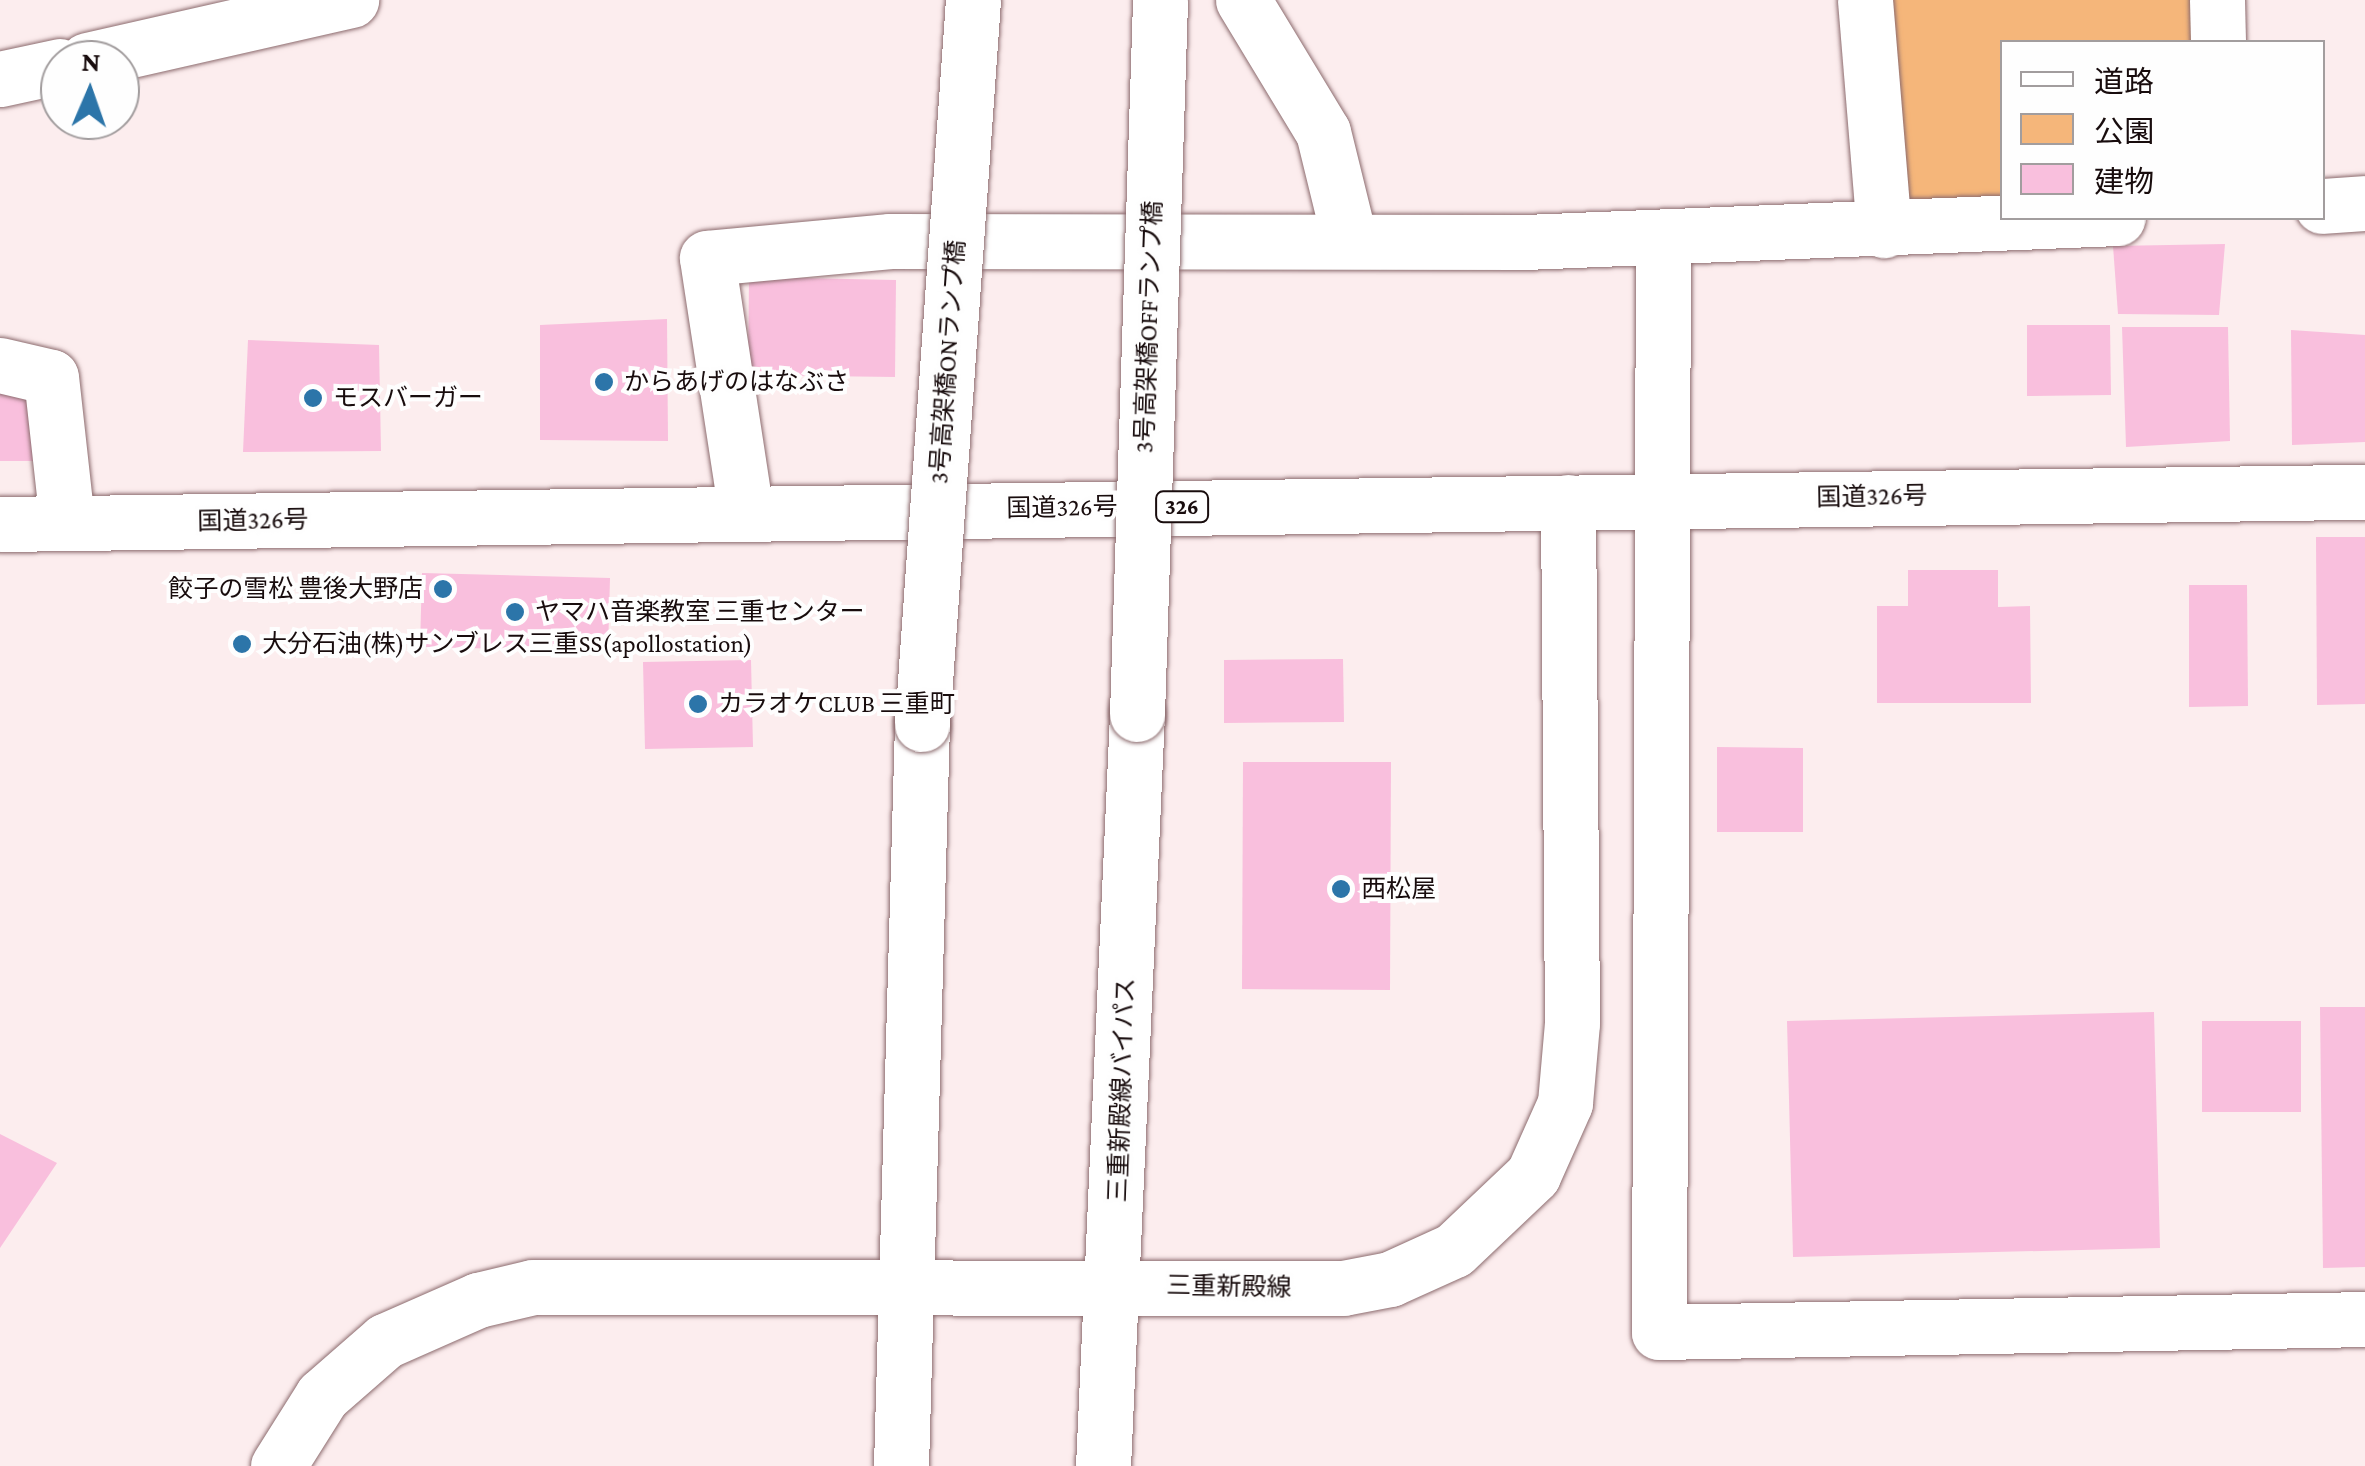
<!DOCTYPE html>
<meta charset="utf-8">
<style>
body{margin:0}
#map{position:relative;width:2365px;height:1466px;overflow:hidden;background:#fcedee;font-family:"Crimson Pro","Noto Sans JP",serif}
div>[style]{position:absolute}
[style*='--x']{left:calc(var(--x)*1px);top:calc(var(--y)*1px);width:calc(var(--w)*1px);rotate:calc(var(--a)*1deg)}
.green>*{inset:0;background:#f5b67a}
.building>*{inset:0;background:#f9bfdd}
.roads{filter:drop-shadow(0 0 2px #8c6b6e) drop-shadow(0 0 2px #8c6b6e)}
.minor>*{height:55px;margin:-27.5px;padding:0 27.5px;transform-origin:27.5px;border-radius:27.5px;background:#fff}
.major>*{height:55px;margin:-27.5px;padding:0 27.5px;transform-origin:27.5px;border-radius:27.5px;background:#fff}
.highway>*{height:55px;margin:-27.5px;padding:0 27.5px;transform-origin:27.5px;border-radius:27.5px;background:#fff}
.bridges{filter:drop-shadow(0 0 2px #8c6b6e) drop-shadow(0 0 2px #8c6b6e)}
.major-bridge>*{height:55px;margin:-27.5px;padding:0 27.5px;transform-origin:27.5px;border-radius:27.5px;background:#fff}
.dots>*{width:28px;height:28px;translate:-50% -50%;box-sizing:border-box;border:5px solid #fefefe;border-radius:50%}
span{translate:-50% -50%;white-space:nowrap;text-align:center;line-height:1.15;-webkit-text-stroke:8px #fefefe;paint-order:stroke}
.shield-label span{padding:2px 8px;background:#fefefe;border:2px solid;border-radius:8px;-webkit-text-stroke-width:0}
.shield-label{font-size:22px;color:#180c0d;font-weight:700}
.street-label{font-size:25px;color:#180c0d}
.poi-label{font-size:25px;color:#180c0d}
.left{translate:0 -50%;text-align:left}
.right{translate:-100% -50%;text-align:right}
.legend{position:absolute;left:2000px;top:40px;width:325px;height:180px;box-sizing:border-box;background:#fefefe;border:2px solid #a29d9e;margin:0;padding:12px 18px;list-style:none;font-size:30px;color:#180c0d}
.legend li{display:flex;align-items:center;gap:20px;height:50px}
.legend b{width:50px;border:2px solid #a29d9e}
.north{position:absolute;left:40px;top:40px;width:100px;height:100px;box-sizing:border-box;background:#fefefe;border:2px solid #a29d9e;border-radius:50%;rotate:2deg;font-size:28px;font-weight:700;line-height:40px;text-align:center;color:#180c0d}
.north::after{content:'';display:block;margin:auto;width:35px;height:45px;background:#2c75a9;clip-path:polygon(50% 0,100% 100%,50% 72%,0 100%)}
</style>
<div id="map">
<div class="green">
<i style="clip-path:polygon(1886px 0,2219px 0,2221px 42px,2002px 42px,2002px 208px,1903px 211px)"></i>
</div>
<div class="building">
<i style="clip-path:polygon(2225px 244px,2219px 315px,2118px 314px,2113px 246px)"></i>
<i style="clip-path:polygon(749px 277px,896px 280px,895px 377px,748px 375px)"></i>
<i style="clip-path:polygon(667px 319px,668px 441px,540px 440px,540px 325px)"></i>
<i style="clip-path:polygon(2027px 325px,2110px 325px,2111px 395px,2027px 396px)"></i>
<i style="clip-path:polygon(2122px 327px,2228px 327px,2230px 441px,2126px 447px)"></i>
<i style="clip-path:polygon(2291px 330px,2365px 335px,2365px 442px,2292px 445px)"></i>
<i style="clip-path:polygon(248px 340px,379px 345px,381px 451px,243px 452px)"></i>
<i style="clip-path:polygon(0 382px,40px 383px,45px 461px,0 461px)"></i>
<i style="clip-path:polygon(2316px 537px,2365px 537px,2365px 704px,2317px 705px)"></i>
<i style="clip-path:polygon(1908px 570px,1998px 570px,1998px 607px,2030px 606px,2031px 703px,1877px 703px,1877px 606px,1908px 606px)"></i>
<i style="clip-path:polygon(422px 573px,610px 578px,608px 651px,420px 647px)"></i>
<i style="clip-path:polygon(2189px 585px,2247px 585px,2248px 706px,2189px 707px)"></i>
<i style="clip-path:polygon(1343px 659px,1344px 722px,1224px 723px,1224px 660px)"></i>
<i style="clip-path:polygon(751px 660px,753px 747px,645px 749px,643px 662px)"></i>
<i style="clip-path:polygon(1717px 747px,1803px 748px,1803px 832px,1717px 832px)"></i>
<i style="clip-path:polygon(1243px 762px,1391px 762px,1390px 990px,1242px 989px)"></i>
<i style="clip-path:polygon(2320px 1007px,2365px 1007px,2365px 1267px,2323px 1268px)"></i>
<i style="clip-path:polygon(2154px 1012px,2160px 1248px,1793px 1257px,1787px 1021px)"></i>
<i style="clip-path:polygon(2202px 1021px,2301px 1021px,2301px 1112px,2202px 1112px)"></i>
<i style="clip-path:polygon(0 1134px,57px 1163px,0 1248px)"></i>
</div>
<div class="roads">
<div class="minor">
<i style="--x:1243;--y:0;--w:154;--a:58.8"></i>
<i style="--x:1323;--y:132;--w:109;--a:76.2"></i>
<i style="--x:1865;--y:0;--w:231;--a:85.3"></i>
<i style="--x:2217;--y:0;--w:42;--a:88.6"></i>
<i style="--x:87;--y:60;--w:271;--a:-12.8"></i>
<i style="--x:0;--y:79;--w:61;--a:-12.2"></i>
<i style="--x:2322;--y:206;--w:43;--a:-4"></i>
<i style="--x:1663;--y:237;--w:1095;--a:90.21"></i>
<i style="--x:1659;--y:1332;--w:706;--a:-1.05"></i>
<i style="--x:0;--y:365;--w:52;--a:13.2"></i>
<i style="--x:51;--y:377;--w:147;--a:83.7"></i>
<i style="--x:746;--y:513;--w:258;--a:-98.7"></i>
<i style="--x:707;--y:258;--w:184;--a:-5.3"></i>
<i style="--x:890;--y:241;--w:635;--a:0.09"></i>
<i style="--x:1525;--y:242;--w:593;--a:-2.32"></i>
</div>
<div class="major">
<i style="--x:278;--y:1466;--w:83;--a:-57.8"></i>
<i style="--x:322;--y:1396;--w:84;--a:-41.1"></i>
<i style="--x:385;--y:1341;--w:102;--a:-23.8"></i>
<i style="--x:478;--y:1300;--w:57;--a:-13.3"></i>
<i style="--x:533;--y:1287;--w:810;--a:0.07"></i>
<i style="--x:1343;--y:1288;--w:48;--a:-10.8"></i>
<i style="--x:1390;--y:1279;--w:70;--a:-24.4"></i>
<i style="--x:1454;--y:1250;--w:109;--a:-43.5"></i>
<i style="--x:1533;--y:1175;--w:79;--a:-66"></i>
<i style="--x:1565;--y:1103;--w:80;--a:-85"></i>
<i style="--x:1572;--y:1023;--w:521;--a:-90.44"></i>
<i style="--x:901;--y:1466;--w:742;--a:-88.38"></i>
<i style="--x:1103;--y:1466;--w:753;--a:-87.41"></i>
</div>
<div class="highway">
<i style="--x:0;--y:524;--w:2365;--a:-0.78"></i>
</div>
</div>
<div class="bridges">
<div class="major-bridge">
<i style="--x:1137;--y:714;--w:714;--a:-88.15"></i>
<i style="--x:922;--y:724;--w:726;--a:-85.97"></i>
</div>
</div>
<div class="dots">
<i style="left:604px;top:382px;background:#2c75a9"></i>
<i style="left:313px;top:398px;background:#2c75a9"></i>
<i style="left:443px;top:589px;background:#2c75a9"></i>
<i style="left:515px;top:612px;background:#2c75a9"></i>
<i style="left:242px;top:644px;background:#2c75a9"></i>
<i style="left:698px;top:704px;background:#2c75a9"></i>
<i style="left:1341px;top:889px;background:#2c75a9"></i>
</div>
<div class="shield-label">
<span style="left:1182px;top:507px">326</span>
</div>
<div class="street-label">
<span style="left:1149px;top:327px;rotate:-88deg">3号高架橋OFFランプ橋</span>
<span style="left:948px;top:362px;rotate:-86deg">3号高架橋ONランプ橋</span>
<span style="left:1872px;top:497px;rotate:-1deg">国道326号</span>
<span style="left:1062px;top:508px;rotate:-1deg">国道326号</span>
<span style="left:253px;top:521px;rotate:-1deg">国道326号</span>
<span style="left:1122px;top:1090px;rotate:-88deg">三重新殿線バイパス</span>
<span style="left:1229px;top:1287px;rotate:1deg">三重新殿線</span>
</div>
<div class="poi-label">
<span class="left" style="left:624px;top:382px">からあげのはなぶさ</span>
<span class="left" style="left:333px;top:398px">モスバーガー</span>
<span class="right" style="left:423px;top:589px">餃子の雪松 豊後大野店</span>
<span class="left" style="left:535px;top:612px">ヤマハ音楽教室 三重センター</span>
<span class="left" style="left:262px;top:644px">大分石油(株)サンブレス三重SS(apollostation)</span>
<span class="left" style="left:718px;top:704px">カラオケCLUB 三重町</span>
<span class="left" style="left:1361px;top:889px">西松屋</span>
</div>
<ul class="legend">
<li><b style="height:12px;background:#fff"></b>道路</li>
<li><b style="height:28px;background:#f5b67a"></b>公園</li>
<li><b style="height:28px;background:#f9bfdd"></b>建物</li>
</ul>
<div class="north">N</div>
</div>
